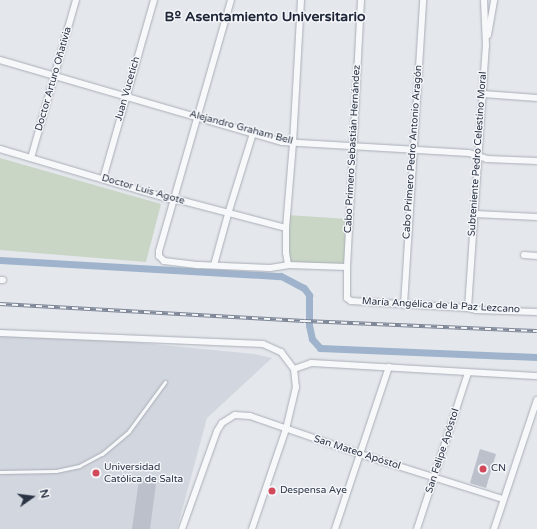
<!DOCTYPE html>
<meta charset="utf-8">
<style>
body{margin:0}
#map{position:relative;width:537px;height:529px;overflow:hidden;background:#e4e7ec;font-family:"Varela Round",sans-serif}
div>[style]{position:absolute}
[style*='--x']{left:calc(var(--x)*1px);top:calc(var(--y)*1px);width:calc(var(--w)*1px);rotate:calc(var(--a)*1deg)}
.built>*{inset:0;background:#d2d6de}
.green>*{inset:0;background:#c9d6c5}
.canal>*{height:7px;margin:-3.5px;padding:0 3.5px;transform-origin:3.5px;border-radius:3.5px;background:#9fb4cc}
.building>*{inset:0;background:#bbc0ca}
.roads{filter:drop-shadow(0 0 1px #a9aeb7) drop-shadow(0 0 1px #a9aeb7)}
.service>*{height:3px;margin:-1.5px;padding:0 1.5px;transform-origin:1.5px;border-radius:1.5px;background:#f7f8fa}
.minor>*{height:6px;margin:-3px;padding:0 3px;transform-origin:3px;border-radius:3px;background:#f7f8fa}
.rail>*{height:3.5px;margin-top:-1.75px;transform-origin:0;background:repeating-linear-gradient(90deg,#f4f6f9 0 6px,#7d8696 0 12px);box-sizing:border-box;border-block:1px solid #7d8696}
.dots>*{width:11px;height:11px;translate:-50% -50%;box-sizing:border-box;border:2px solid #f4f6f9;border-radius:50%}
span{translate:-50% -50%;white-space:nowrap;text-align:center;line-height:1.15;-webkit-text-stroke:3px #f4f6f9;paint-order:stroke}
.street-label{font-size:10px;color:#2b3445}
.poi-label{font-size:10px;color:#2b3445}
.left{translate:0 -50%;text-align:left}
.district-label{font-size:14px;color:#1d2536;font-weight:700}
.north{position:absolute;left:12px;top:477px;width:40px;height:40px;-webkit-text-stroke:3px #f4f6f9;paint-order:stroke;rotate:76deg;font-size:11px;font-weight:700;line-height:16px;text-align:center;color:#2b3445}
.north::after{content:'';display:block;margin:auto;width:14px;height:18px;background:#2b3445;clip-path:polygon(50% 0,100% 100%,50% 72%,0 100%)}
</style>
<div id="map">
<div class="built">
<i style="clip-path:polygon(0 329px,254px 354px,272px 358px,207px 418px,177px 529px,0 529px)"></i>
</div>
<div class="green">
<i style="clip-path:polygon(0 158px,161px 204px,146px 262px,0 250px)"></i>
<i style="clip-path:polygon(287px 215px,349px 219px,347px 267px,288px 265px)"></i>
</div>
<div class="canal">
<i style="--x:0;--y:260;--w:281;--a:3.3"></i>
<i style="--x:281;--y:276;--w:26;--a:28"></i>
<i style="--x:304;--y:288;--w:9;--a:54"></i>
<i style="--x:309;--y:295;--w:30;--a:90"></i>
<i style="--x:309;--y:325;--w:14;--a:78"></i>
<i style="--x:312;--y:339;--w:12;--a:48"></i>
<i style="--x:320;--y:348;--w:217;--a:2.4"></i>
</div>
<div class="building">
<i style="clip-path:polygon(480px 449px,496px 454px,486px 488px,470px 483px)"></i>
<i style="clip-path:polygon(139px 480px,156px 483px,150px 529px,132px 529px)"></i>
</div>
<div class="roads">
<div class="service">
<i style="--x:0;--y:472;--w:56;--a:-1"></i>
<i style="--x:56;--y:471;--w:24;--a:-12"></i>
<i style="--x:79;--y:466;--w:26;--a:-28"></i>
<i style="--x:102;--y:454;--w:35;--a:-40"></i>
<i style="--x:129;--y:431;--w:61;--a:-53.7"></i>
</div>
<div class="minor">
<i style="--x:231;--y:0;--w:261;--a:106"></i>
<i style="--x:159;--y:251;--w:5;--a:90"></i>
<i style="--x:159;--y:256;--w:7;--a:45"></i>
<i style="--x:164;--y:261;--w:35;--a:7"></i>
<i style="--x:199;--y:265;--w:71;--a:2.4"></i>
<i style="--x:270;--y:268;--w:18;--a:-9"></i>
<i style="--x:288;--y:265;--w:59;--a:1.9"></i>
<i style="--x:361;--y:0;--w:267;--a:93"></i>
<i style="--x:347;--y:267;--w:31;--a:90"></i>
<i style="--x:347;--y:298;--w:5;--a:37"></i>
<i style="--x:351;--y:301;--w:117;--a:3.4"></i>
<i style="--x:468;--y:308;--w:8;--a:14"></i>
<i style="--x:476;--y:310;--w:61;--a:1.9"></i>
<i style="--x:488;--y:35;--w:36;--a:-80"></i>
<i style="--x:0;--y:60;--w:294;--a:16.2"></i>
<i style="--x:282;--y:142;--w:187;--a:3.4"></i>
<i style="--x:469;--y:153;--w:19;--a:18"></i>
<i style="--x:487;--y:159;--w:50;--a:2.3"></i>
<i style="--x:483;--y:94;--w:54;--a:4.2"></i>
<i style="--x:0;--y:149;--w:176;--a:16.5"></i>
<i style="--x:169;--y:199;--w:14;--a:8"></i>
<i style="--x:183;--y:201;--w:106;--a:14.7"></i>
<i style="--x:31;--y:158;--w:164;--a:-74.1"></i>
<i style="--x:103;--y:179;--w:186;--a:-74.1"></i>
<i style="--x:475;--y:214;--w:62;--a:2.8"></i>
<i style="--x:524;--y:255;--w:13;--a:4"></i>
<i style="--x:214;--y:265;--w:53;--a:-74.6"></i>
<i style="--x:228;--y:214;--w:85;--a:-72.8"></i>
<i style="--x:288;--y:265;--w:12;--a:-99"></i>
<i style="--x:286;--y:253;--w:25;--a:-90"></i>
<i style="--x:286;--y:228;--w:85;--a:-85.3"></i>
<i style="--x:293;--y:143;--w:143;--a:-86.8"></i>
<i style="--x:0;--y:280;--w:3;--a:0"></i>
<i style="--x:404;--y:305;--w:306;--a:-86.4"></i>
<i style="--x:468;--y:308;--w:263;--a:-86.1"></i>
<i style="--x:486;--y:46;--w:46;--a:-92.5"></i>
<i style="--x:0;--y:333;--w:263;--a:2.4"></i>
<i style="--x:263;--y:344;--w:20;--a:24"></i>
<i style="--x:281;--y:352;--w:21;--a:53"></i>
<i style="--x:294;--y:369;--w:18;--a:84"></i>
<i style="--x:296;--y:387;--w:43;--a:103.4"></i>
<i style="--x:286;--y:429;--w:106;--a:108.8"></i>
<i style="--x:294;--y:369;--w:18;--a:-19"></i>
<i style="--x:311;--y:363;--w:226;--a:3.3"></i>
<i style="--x:182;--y:529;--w:104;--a:-70.3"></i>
<i style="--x:217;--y:431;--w:9;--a:-58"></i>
<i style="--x:222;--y:423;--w:15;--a:-32"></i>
<i style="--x:235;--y:415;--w:15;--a:4"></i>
<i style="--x:250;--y:416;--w:116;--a:19.1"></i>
<i style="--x:360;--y:454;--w:150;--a:17.5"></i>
<i style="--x:335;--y:529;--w:171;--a:-71.6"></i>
<i style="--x:417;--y:529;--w:164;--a:-71.9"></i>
<i style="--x:494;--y:529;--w:136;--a:-71.6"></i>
</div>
</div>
<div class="rail">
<i style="--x:0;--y:304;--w:305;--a:3.2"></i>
<i style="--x:305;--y:321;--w:232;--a:2.5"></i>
</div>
<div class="dots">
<i style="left:483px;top:469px;background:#d1495b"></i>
<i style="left:96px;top:473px;background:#d1495b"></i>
<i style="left:272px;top:491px;background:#d1495b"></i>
</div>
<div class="street-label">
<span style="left:54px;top:79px;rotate:-74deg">Doctor Arturo Oñativia</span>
<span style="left:128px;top:89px;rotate:-74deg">Juan Vucetich</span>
<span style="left:241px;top:128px;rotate:15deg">Alejandro Graham Bell</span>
<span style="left:353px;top:149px;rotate:-87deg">Cabo Primero Sebastián Hernández</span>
<span style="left:413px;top:152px;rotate:-86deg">Cabo Primero Pedro Antonio Aragón</span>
<span style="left:478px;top:154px;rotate:-86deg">Subteniente Pedro Celestino Moral</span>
<span style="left:143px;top:190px;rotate:16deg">Doctor Luis Agote</span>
<span style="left:441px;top:306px;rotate:3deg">María Angélica de la Paz Lezcano</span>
<span style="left:443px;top:451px;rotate:-72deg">San Felipe Apóstol</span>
<span style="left:357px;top:453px;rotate:18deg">San Mateo Apóstol</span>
</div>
<div class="poi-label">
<span class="left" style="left:104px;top:473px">Universidad<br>Católica de Salta</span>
<span class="left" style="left:491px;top:469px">CN</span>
<span class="left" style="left:280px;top:491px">Despensa Aye</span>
</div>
<div class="district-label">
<span style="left:265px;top:17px">Bº Asentamiento Universitario</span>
</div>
<div class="north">N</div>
</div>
